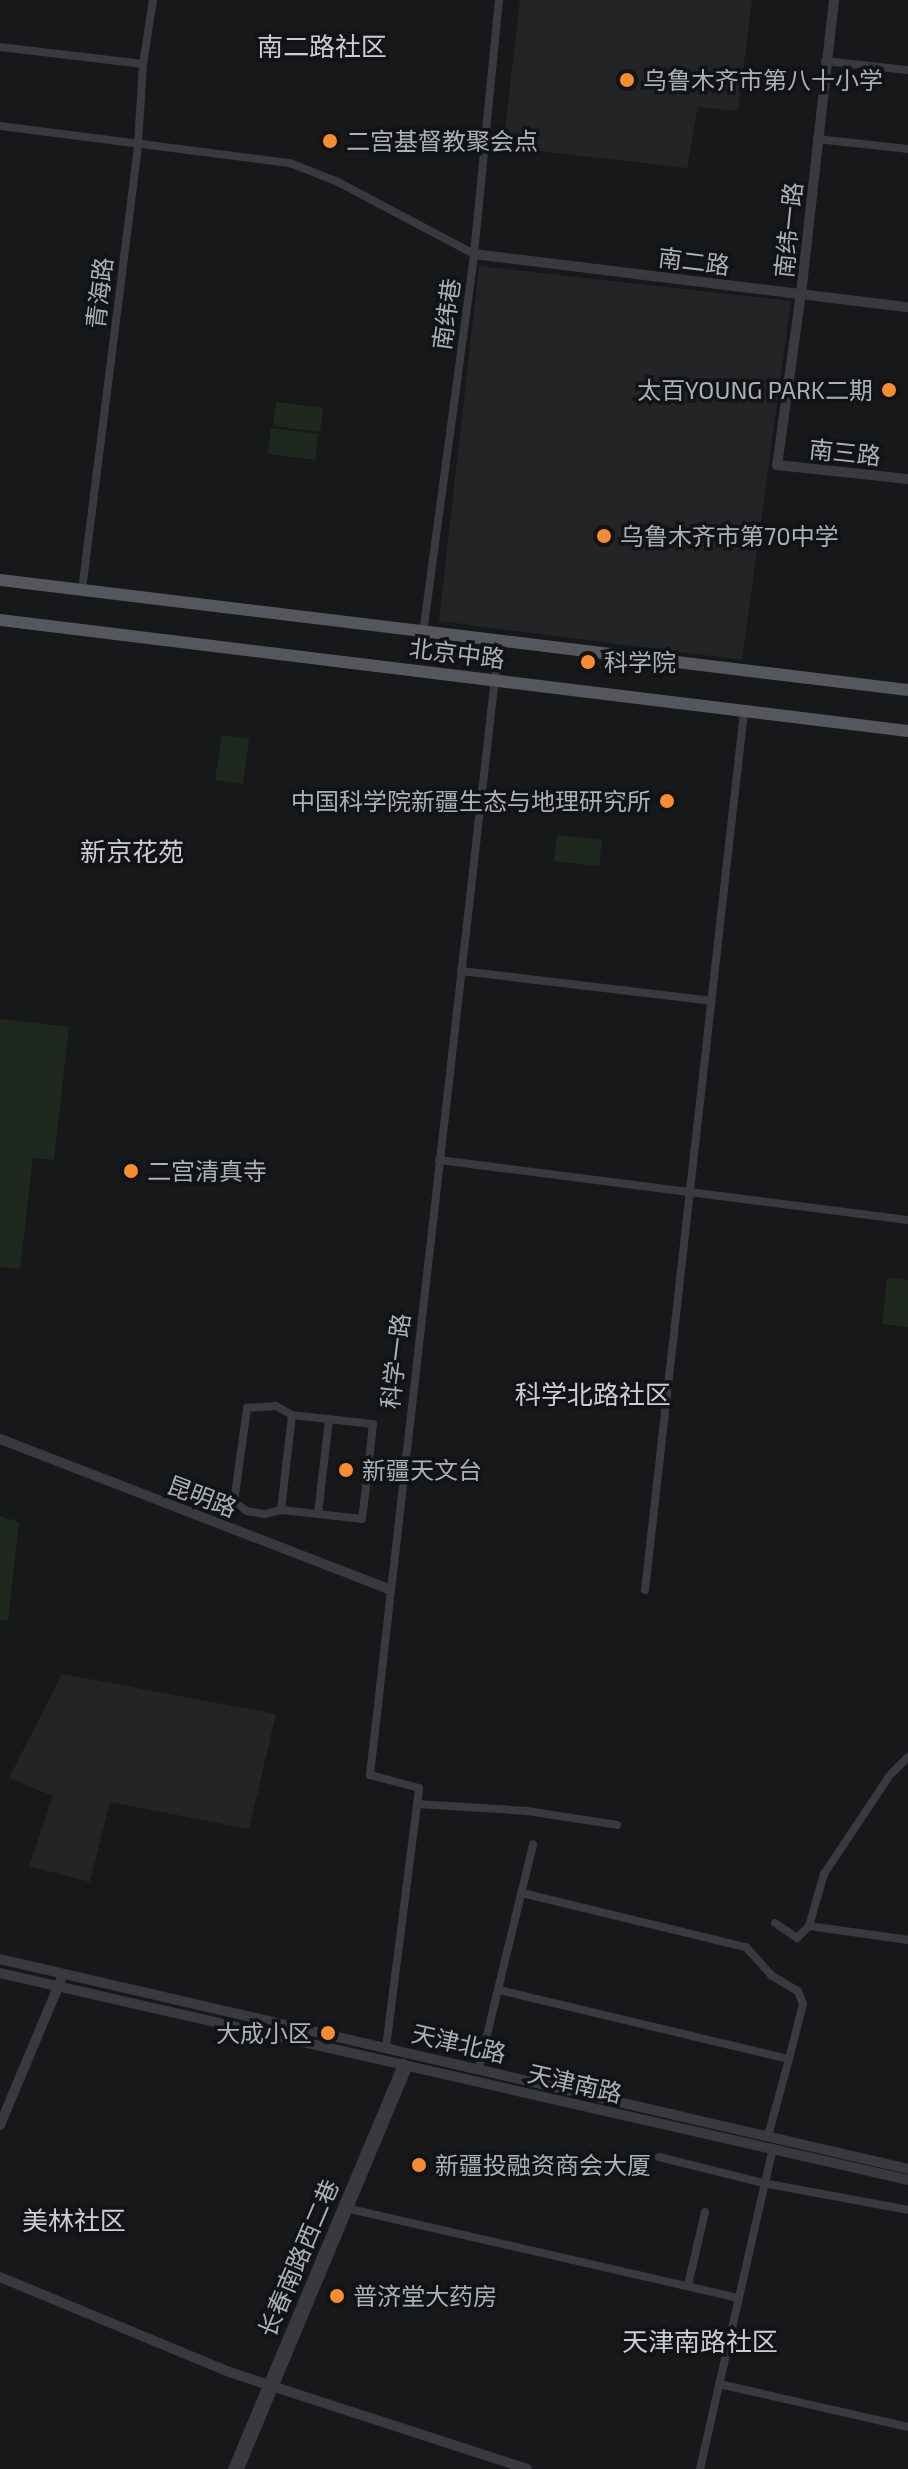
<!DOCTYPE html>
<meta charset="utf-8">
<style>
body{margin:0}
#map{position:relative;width:908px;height:2469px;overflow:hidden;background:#171819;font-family:"Exo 2","Noto Sans SC",sans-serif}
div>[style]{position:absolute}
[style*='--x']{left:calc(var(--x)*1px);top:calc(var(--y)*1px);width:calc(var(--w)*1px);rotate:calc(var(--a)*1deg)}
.built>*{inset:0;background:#232426}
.green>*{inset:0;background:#1f281f}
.minor>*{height:8px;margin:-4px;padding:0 4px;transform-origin:4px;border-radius:4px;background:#383a3e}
.tertiary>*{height:10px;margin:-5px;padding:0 5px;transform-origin:5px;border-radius:5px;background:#383a3e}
.primary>*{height:12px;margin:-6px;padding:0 6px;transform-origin:6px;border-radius:6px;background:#54585e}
.dots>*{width:22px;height:22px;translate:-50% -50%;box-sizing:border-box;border:4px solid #121314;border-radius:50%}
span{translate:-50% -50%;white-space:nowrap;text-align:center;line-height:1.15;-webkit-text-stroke:7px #121314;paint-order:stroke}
.poi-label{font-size:24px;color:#a9b1b9}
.left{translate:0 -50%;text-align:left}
.right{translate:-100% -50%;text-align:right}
.street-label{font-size:24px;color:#a9b1b9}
.neighbourhood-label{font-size:26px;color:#cacfd5}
</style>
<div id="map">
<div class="built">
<i style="clip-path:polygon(520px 0,752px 0,738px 111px,698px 107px,687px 168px,503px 147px)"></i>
<i style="clip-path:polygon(479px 266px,791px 301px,742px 660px,439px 621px)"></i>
<i style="clip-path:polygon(62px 1674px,276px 1714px,249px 1829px,110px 1802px,90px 1882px,29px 1866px,53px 1796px,9px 1778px)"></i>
</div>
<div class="green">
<i style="clip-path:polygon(276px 402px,323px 408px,320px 432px,273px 426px)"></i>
<i style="clip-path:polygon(271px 428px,318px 434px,315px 460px,268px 454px)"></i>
<i style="clip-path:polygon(222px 735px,249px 739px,243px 784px,215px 780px)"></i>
<i style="clip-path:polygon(557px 835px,602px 840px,599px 866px,554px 861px)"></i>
<i style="clip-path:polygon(0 1019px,69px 1027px,54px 1160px,33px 1158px,20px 1269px,0 1267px)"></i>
<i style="clip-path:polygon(887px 1278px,908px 1280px,908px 1327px,882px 1324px)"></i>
<i style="clip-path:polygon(0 1516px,19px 1522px,8px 1621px,0 1620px)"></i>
</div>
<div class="minor">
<i style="--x:0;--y:47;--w:144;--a:6.8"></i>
<i style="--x:825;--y:61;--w:83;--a:6.2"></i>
<i style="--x:0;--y:126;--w:292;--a:7.3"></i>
<i style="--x:290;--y:163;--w:52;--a:21.6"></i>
<i style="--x:338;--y:182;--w:154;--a:27.9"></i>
<i style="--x:817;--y:139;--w:92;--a:6.3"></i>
<i style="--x:82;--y:590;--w:450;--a:-82.8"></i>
<i style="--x:138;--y:144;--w:80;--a:-86.4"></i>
<i style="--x:143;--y:64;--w:65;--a:-81.1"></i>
<i style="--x:423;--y:633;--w:382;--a:-82.3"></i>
<i style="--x:474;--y:254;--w:255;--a:-84.4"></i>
<i style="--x:461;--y:971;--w:252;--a:6.8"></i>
<i style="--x:439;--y:1160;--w:473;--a:7.3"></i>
<i style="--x:368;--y:1470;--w:46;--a:-83.8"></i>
<i style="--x:373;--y:1424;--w:81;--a:-173.7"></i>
<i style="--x:292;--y:1415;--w:96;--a:96.6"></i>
<i style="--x:281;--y:1510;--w:81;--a:6.3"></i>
<i style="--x:362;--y:1519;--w:49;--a:-83"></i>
<i style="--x:368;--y:1470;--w:34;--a:5"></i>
<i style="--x:281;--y:1510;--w:16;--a:166"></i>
<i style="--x:265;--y:1514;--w:18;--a:-171"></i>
<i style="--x:247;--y:1511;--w:16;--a:-145"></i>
<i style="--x:234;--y:1502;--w:95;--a:-82.1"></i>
<i style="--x:247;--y:1408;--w:29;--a:-4"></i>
<i style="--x:276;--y:1406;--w:18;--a:29"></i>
<i style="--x:318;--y:1514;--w:96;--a:-83.4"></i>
<i style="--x:645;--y:1590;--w:885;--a:-83.57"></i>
<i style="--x:417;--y:1804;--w:110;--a:3.6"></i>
<i style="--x:527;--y:1811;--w:91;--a:8.8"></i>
<i style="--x:522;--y:1893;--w:230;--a:13.6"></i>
<i style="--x:746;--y:1947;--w:38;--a:48"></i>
<i style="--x:771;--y:1975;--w:31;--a:31"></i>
<i style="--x:798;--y:1991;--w:14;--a:69"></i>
<i style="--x:803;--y:2004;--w:57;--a:104.3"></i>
<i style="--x:775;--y:1923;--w:27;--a:34"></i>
<i style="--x:797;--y:1938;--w:17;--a:-45"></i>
<i style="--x:809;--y:1926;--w:54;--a:-73.9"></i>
<i style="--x:824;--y:1874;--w:119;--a:-56.3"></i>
<i style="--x:890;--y:1775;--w:25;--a:-45"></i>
<i style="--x:809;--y:1926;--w:100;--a:8"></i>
<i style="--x:499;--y:1990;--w:298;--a:13.4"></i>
<i style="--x:789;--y:2059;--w:80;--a:105.3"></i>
<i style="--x:386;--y:2047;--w:261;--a:-82.7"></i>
<i style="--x:419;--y:1788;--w:51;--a:-165.1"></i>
<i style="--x:370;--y:1775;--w:1140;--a:-83.5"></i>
<i style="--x:479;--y:2068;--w:230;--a:-76.4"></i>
<i style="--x:659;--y:2157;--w:107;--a:14"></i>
<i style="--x:763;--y:2183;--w:147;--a:10.5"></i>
<i style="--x:350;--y:2209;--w:399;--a:12.9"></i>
<i style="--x:688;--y:2285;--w:75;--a:-76.9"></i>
<i style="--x:719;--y:2384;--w:194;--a:12.8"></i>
<i style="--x:232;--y:2469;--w:441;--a:-67.2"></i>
<i style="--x:240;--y:2469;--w:438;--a:-67.3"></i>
<i style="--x:700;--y:2469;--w:329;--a:-77.2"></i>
</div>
<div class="tertiary">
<i style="--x:834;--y:0;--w:295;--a:96.4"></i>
<i style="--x:801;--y:293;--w:174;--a:97.9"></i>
<i style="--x:777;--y:465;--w:132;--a:6.1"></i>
<i style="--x:474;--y:254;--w:437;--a:7"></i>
<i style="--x:0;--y:1439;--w:417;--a:21.1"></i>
<i style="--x:0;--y:1959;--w:932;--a:13.02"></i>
<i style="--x:0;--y:1973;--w:931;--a:12.84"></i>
<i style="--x:0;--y:2125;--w:157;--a:-67.2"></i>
<i style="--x:0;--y:2277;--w:251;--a:22.5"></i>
<i style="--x:232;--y:2373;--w:310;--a:18"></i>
</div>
<div class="primary">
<i style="--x:0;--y:580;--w:915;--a:6.91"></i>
<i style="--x:0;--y:620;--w:915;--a:6.97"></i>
</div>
<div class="dots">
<i style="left:627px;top:80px;background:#f78c31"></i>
<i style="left:330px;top:141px;background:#f78c31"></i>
<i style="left:889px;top:390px;background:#f78c31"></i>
<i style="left:604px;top:536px;background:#f78c31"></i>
<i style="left:588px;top:662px;background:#f78c31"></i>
<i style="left:667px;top:801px;background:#f78c31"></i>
<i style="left:131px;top:1171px;background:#f78c31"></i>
<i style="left:346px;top:1470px;background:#f78c31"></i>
<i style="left:328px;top:2033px;background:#f78c31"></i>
<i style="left:419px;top:2165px;background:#f78c31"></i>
<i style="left:337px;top:2296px;background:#f78c31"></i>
</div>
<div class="poi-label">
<span class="left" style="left:643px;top:80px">乌鲁木齐市第八十小学</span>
<span class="left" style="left:346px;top:141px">二宫基督教聚会点</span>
<span class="right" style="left:873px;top:390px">太百YOUNG PARK二期</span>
<span class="left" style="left:620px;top:536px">乌鲁木齐市第70中学</span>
<span class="left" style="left:604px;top:662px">科学院</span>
<span class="right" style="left:651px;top:801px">中国科学院新疆生态与地理研究所</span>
<span class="left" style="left:147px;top:1171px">二宫清真寺</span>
<span class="left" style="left:362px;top:1470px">新疆天文台</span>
<span class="right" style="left:312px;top:2033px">大成小区</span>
<span class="left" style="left:435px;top:2165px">新疆投融资商会大厦</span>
<span class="left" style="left:353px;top:2296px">普济堂大药房</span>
</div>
<div class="street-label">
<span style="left:788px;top:230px;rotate:-84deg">南纬一路</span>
<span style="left:694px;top:261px;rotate:7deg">南二路</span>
<span style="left:99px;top:293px;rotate:-83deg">青海路</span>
<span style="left:446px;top:314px;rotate:-82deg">南纬巷</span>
<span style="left:845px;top:452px;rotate:6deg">南三路</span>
<span style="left:457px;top:653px;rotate:7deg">北京中路</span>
<span style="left:395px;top:1361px;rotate:-83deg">科学一路</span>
<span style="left:202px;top:1496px;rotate:21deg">昆明路</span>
<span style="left:459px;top:2043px;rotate:13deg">天津北路</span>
<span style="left:575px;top:2083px;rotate:13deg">天津南路</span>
<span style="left:298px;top:2258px;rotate:-67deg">长春南路西二巷</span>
</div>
<div class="neighbourhood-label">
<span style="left:322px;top:46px">南二路社区</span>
<span style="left:132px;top:851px">新京花苑</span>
<span style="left:593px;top:1394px">科学北路社区</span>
<span style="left:74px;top:2220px">美林社区</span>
<span style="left:700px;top:2341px">天津南路社区</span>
</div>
</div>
